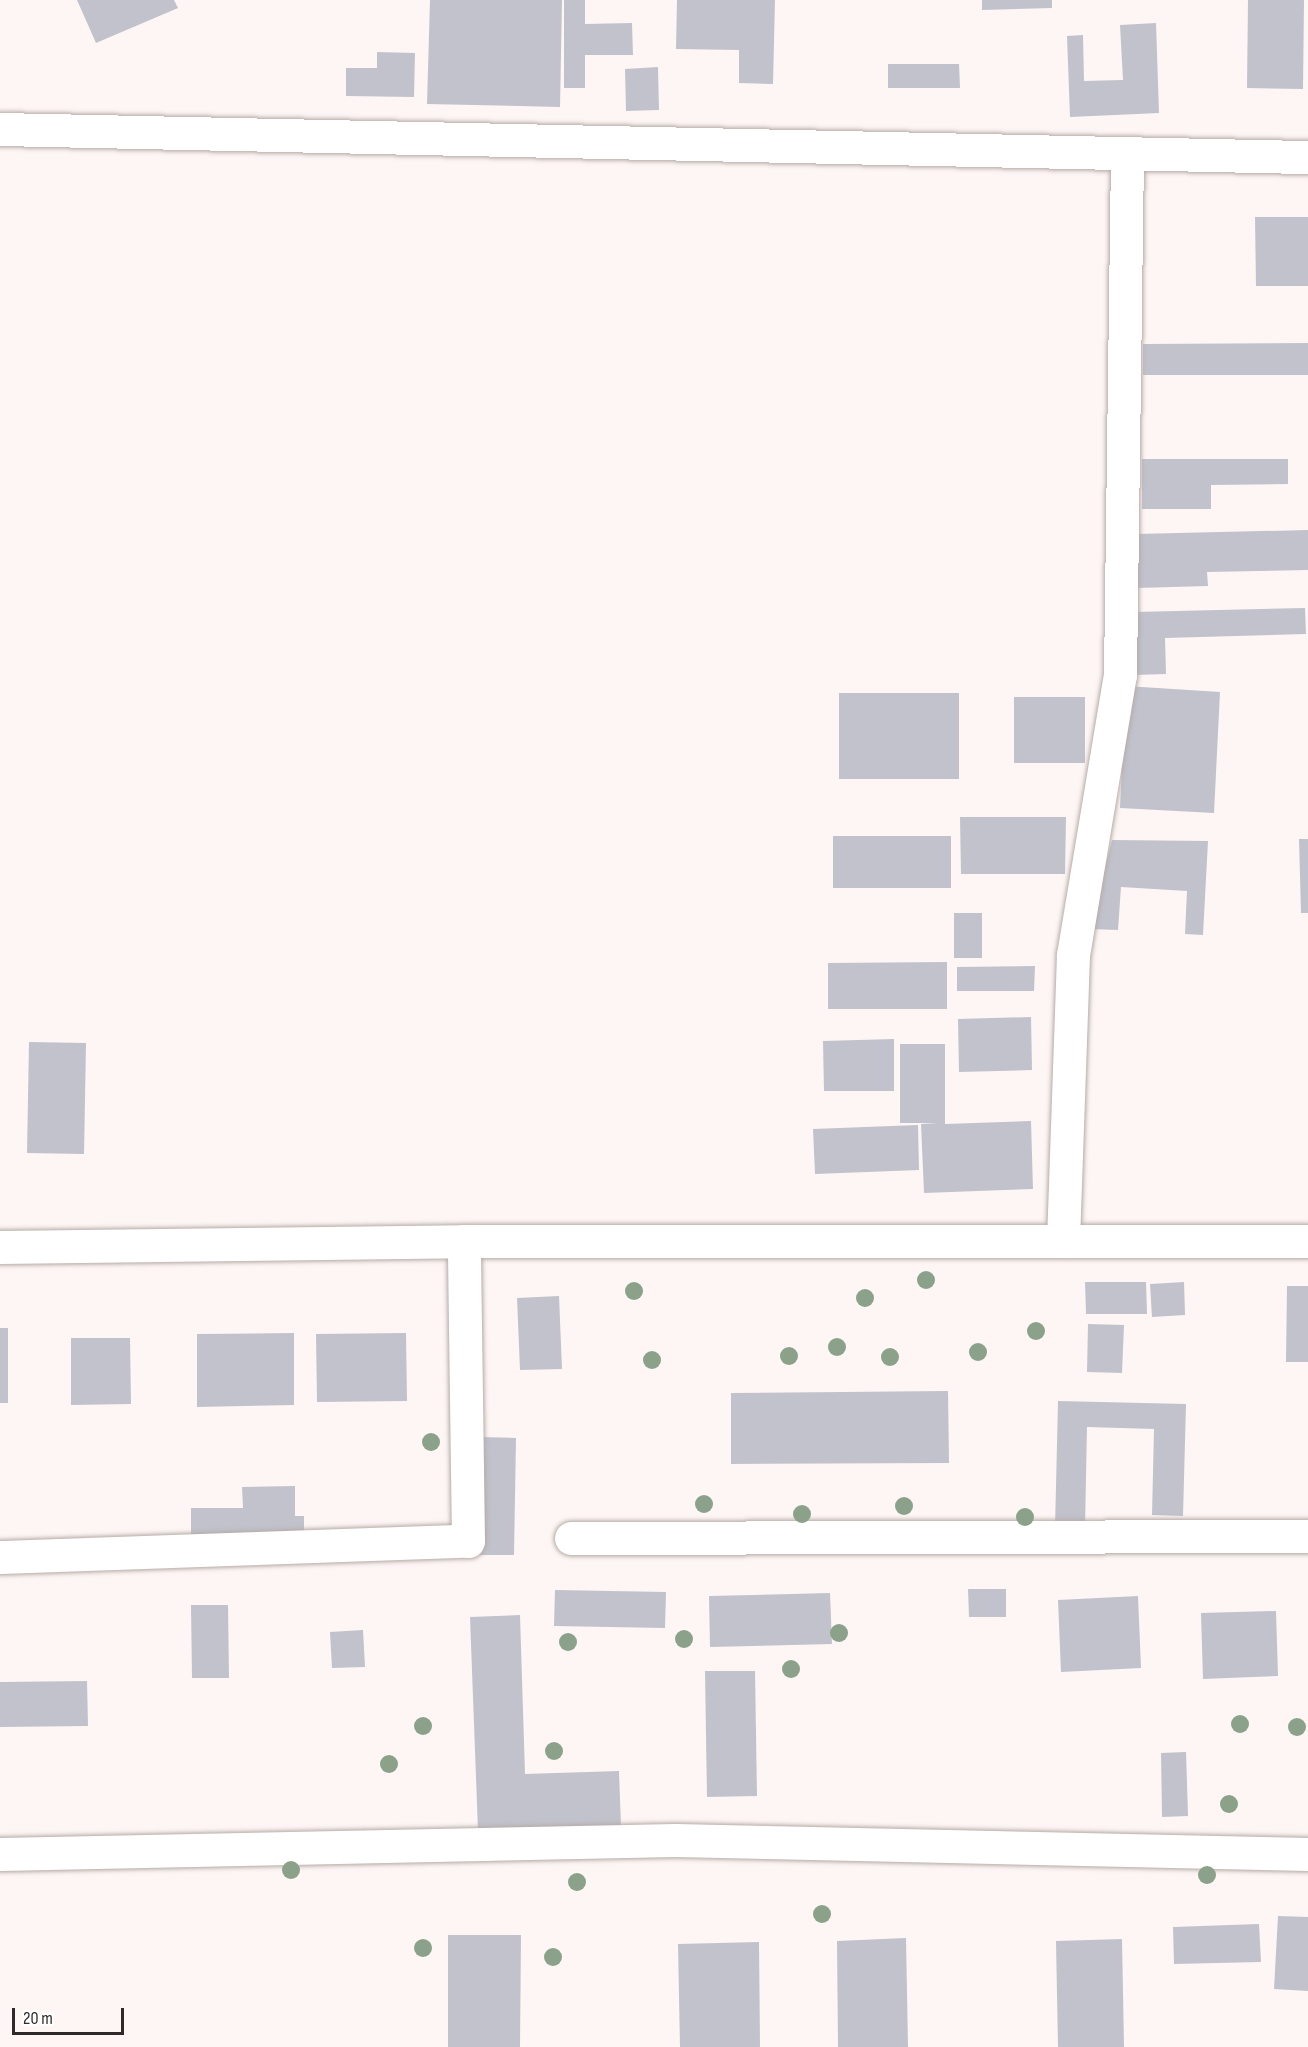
<!DOCTYPE html>
<style>
body{margin:0}
#map{position:relative;width:1308px;height:2047px;overflow:hidden;background:#fdf6f4;font-family:"Sofia Sans Condensed",sans-serif}
div>[style]{position:absolute}
[style*='--x']{left:calc(var(--x)*1px);top:calc(var(--y)*1px);width:calc(var(--w)*1px);rotate:calc(var(--a)*1deg)}
.building>*{inset:0;background:#c1c2cc}
.roads{filter:drop-shadow(0 0 2px #b6aba7) drop-shadow(0 0 2px #b6aba7)}
.minor>*{height:33px;margin:-16.5px;padding:0 16.5px;transform-origin:16.5px;border-radius:16.5px;background:#fff}
.trees>*{width:18px;height:18px;margin:-9px;border-radius:50%;background:#8ca18a}
span{translate:-50% -50%;white-space:nowrap;text-align:center;line-height:1.15;-webkit-text-stroke:4.5px #fff;paint-order:stroke}
.scale{position:absolute;left:12px;top:2008px;width:112px;height:27px;box-sizing:border-box;border:3px solid #2f2a29;border-top:0;padding-left:8px;font-size:18px;line-height:21px;white-space:nowrap;color:#2f2a29;-webkit-text-stroke:4px #fff;paint-order:stroke}
</style>
<div id="map">
<div class="building">
<i style="clip-path:polygon(77px 0,174px 0,178px 8px,96px 43px)"></i>
<i style="clip-path:polygon(430px 0,562px 0,560px 107px,427px 104px)"></i>
<i style="clip-path:polygon(564px 0,585px 0,585px 24px,632px 23px,633px 55px,585px 55px,585px 88px,564px 88px)"></i>
<i style="clip-path:polygon(677px 0,775px 0,773px 84px,739px 83px,739px 50px,676px 49px)"></i>
<i style="clip-path:polygon(982px 0,1052px 0,1052px 8px,982px 10px)"></i>
<i style="clip-path:polygon(1248px 0,1304px 0,1303px 89px,1247px 88px)"></i>
<i style="clip-path:polygon(1156px 23px,1159px 113px,1070px 117px,1067px 36px,1083px 35px,1084px 81px,1123px 80px,1120px 25px)"></i>
<i style="clip-path:polygon(377px 52px,415px 53px,414px 97px,346px 96px,346px 68px,377px 68px)"></i>
<i style="clip-path:polygon(888px 64px,959px 64px,960px 88px,888px 88px)"></i>
<i style="clip-path:polygon(658px 67px,659px 110px,626px 111px,625px 69px)"></i>
<i style="clip-path:polygon(1255px 217px,1308px 217px,1308px 286px,1256px 286px)"></i>
<i style="clip-path:polygon(1308px 343px,1308px 375px,1143px 375px,1143px 344px)"></i>
<i style="clip-path:polygon(1142px 459px,1288px 459px,1288px 484px,1211px 485px,1211px 509px,1142px 509px)"></i>
<i style="clip-path:polygon(1308px 530px,1308px 570px,1207px 572px,1208px 586px,1137px 588px,1136px 534px)"></i>
<i style="clip-path:polygon(1305px 608px,1306px 634px,1165px 638px,1166px 674px,1135px 675px,1134px 612px)"></i>
<i style="clip-path:polygon(1126px 686px,1220px 692px,1214px 813px,1120px 808px)"></i>
<i style="clip-path:polygon(839px 693px,959px 693px,959px 779px,839px 779px)"></i>
<i style="clip-path:polygon(1014px 697px,1085px 697px,1085px 763px,1014px 763px)"></i>
<i style="clip-path:polygon(960px 817px,1066px 817px,1065px 874px,961px 874px)"></i>
<i style="clip-path:polygon(833px 836px,951px 836px,951px 888px,833px 888px)"></i>
<i style="clip-path:polygon(1299px 839px,1308px 839px,1308px 913px,1301px 913px)"></i>
<i style="clip-path:polygon(1112px 840px,1208px 841px,1203px 935px,1185px 934px,1187px 891px,1121px 887px,1118px 930px,1090px 929px)"></i>
<i style="clip-path:polygon(954px 913px,982px 913px,982px 958px,954px 958px)"></i>
<i style="clip-path:polygon(947px 962px,947px 1009px,828px 1009px,828px 963px)"></i>
<i style="clip-path:polygon(1035px 966px,1034px 991px,957px 991px,957px 967px)"></i>
<i style="clip-path:polygon(1031px 1017px,1032px 1070px,959px 1072px,958px 1019px)"></i>
<i style="clip-path:polygon(894px 1039px,894px 1091px,824px 1091px,823px 1041px)"></i>
<i style="clip-path:polygon(29px 1042px,86px 1043px,84px 1154px,27px 1153px)"></i>
<i style="clip-path:polygon(900px 1044px,945px 1044px,945px 1124px,1031px 1121px,1033px 1189px,924px 1193px,921px 1124px,938px 1123px,900px 1123px)"></i>
<i style="clip-path:polygon(918px 1125px,919px 1170px,815px 1174px,813px 1129px)"></i>
<i style="clip-path:polygon(1085px 1282px,1146px 1282px,1147px 1314px,1086px 1314px)"></i>
<i style="clip-path:polygon(1184px 1282px,1185px 1315px,1152px 1317px,1150px 1284px)"></i>
<i style="clip-path:polygon(1287px 1286px,1308px 1286px,1308px 1362px,1286px 1362px)"></i>
<i style="clip-path:polygon(559px 1296px,562px 1369px,520px 1370px,517px 1298px)"></i>
<i style="clip-path:polygon(1088px 1324px,1124px 1325px,1122px 1373px,1087px 1372px)"></i>
<i style="clip-path:polygon(0 1328px,8px 1328px,8px 1403px,0 1403px)"></i>
<i style="clip-path:polygon(294px 1333px,294px 1405px,197px 1407px,197px 1334px)"></i>
<i style="clip-path:polygon(406px 1333px,407px 1401px,317px 1402px,316px 1334px)"></i>
<i style="clip-path:polygon(71px 1338px,130px 1338px,131px 1404px,71px 1405px)"></i>
<i style="clip-path:polygon(948px 1391px,949px 1463px,731px 1464px,731px 1393px)"></i>
<i style="clip-path:polygon(1058px 1401px,1186px 1404px,1183px 1516px,1152px 1515px,1154px 1429px,1087px 1427px,1085px 1528px,1055px 1528px)"></i>
<i style="clip-path:polygon(480px 1437px,516px 1438px,514px 1555px,479px 1555px)"></i>
<i style="clip-path:polygon(295px 1486px,295px 1516px,304px 1516px,304px 1538px,191px 1539px,191px 1508px,243px 1508px,242px 1487px)"></i>
<i style="clip-path:polygon(968px 1589px,1006px 1589px,1006px 1617px,969px 1617px)"></i>
<i style="clip-path:polygon(555px 1590px,666px 1592px,665px 1628px,554px 1626px)"></i>
<i style="clip-path:polygon(830px 1593px,832px 1644px,710px 1647px,709px 1596px)"></i>
<i style="clip-path:polygon(1138px 1596px,1141px 1668px,1061px 1672px,1058px 1600px)"></i>
<i style="clip-path:polygon(191px 1605px,228px 1605px,229px 1678px,192px 1678px)"></i>
<i style="clip-path:polygon(1276px 1611px,1278px 1676px,1203px 1679px,1201px 1613px)"></i>
<i style="clip-path:polygon(520px 1615px,525px 1774px,619px 1771px,621px 1826px,478px 1831px,470px 1617px)"></i>
<i style="clip-path:polygon(363px 1630px,365px 1667px,332px 1668px,330px 1632px)"></i>
<i style="clip-path:polygon(705px 1671px,755px 1671px,757px 1796px,707px 1797px)"></i>
<i style="clip-path:polygon(87px 1681px,88px 1726px,0 1727px,0 1682px)"></i>
<i style="clip-path:polygon(1186px 1752px,1188px 1816px,1162px 1817px,1161px 1753px)"></i>
<i style="clip-path:polygon(1278px 1916px,1308px 1917px,1308px 1991px,1274px 1989px)"></i>
<i style="clip-path:polygon(1259px 1924px,1261px 1962px,1174px 1964px,1173px 1927px)"></i>
<i style="clip-path:polygon(448px 1935px,521px 1935px,520px 2047px,448px 2047px)"></i>
<i style="clip-path:polygon(906px 1938px,908px 2047px,838px 2047px,837px 1941px)"></i>
<i style="clip-path:polygon(1122px 1939px,1124px 2047px,1058px 2047px,1056px 1941px)"></i>
<i style="clip-path:polygon(759px 1942px,760px 2047px,680px 2047px,678px 1944px)"></i>
</div>
<div class="roads">
<div class="minor">
<i style="--x:0;--y:129;--w:1308;--a:1.23"></i>
<i style="--x:1063;--y:1241;--w:286;--a:-88"></i>
<i style="--x:1073;--y:955;--w:284;--a:-80.5"></i>
<i style="--x:1120;--y:675;--w:522;--a:-89.23"></i>
<i style="--x:0;--y:1247;--w:464;--a:-0.7"></i>
<i style="--x:464;--y:1241;--w:844;--a:0"></i>
<i style="--x:571;--y:1538;--w:737;--a:-0.16"></i>
<i style="--x:0;--y:1557;--w:468;--a:-2"></i>
<i style="--x:468;--y:1541;--w:300;--a:-90.8"></i>
<i style="--x:0;--y:1854;--w:675;--a:-1.19"></i>
<i style="--x:675;--y:1840;--w:633;--a:1.27"></i>
</div>
</div>
<div class="trees">
<i style="left:926px;top:1280px"></i>
<i style="left:634px;top:1291px"></i>
<i style="left:865px;top:1298px"></i>
<i style="left:1036px;top:1331px"></i>
<i style="left:837px;top:1347px"></i>
<i style="left:978px;top:1352px"></i>
<i style="left:789px;top:1356px"></i>
<i style="left:890px;top:1357px"></i>
<i style="left:652px;top:1360px"></i>
<i style="left:431px;top:1442px"></i>
<i style="left:704px;top:1504px"></i>
<i style="left:904px;top:1506px"></i>
<i style="left:802px;top:1514px"></i>
<i style="left:1025px;top:1517px"></i>
<i style="left:839px;top:1633px"></i>
<i style="left:684px;top:1639px"></i>
<i style="left:568px;top:1642px"></i>
<i style="left:791px;top:1669px"></i>
<i style="left:1240px;top:1724px"></i>
<i style="left:423px;top:1726px"></i>
<i style="left:1297px;top:1727px"></i>
<i style="left:554px;top:1751px"></i>
<i style="left:389px;top:1764px"></i>
<i style="left:1229px;top:1804px"></i>
<i style="left:291px;top:1870px"></i>
<i style="left:1207px;top:1875px"></i>
<i style="left:577px;top:1882px"></i>
<i style="left:822px;top:1914px"></i>
<i style="left:423px;top:1948px"></i>
<i style="left:553px;top:1957px"></i>
</div>
<div class="scale">20 m</div>
</div>
